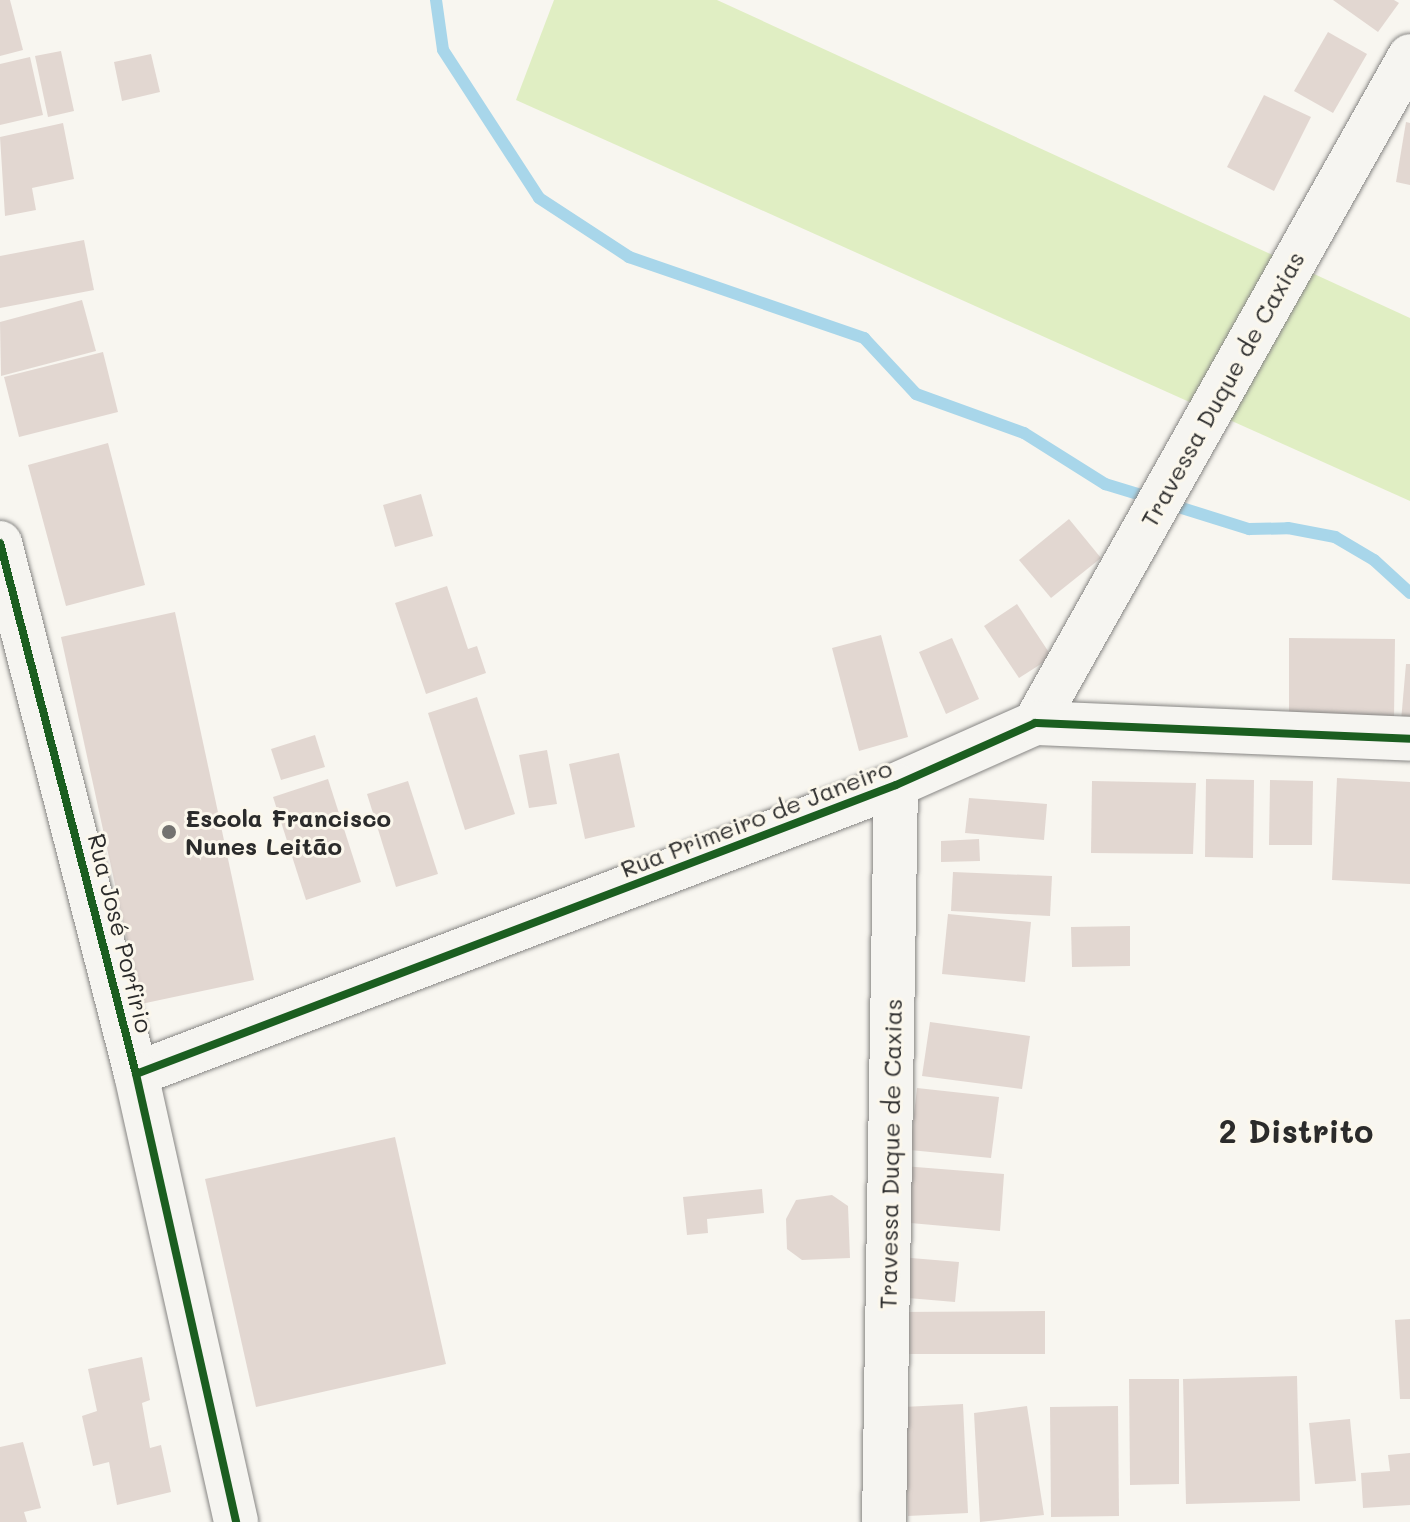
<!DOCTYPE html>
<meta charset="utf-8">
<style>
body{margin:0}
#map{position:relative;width:1410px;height:1522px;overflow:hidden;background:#f8f6f0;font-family:Mali,sans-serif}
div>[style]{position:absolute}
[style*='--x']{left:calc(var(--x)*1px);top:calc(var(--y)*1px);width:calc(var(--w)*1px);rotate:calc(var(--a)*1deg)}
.green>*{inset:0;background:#e0eec3}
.stream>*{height:12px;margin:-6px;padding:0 6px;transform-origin:6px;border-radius:6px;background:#a8d6ea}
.building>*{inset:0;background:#e2d7d1}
.roads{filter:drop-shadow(0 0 2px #878684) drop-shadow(0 0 2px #878684)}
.minor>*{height:44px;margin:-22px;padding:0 22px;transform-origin:22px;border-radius:22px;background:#f6f5f1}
.tertiary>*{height:44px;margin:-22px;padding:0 22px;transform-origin:22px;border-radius:22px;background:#f6f5f1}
.cycleway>*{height:8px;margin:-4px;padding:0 4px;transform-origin:4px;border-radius:4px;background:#1b5e20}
.dots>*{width:22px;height:22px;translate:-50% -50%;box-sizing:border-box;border:4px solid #fbf7ec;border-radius:50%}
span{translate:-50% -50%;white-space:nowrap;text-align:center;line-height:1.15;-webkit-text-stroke:6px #fbf7ec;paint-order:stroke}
.street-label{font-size:24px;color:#2b2b2b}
.poi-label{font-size:24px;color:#2b2b2b;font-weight:700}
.left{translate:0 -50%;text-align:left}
.district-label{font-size:32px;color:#2b2b2b;font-weight:700}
</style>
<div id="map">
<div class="green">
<i style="clip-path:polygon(554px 0,717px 0,1410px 318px,1410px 501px,516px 100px)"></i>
</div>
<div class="stream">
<i style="--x:436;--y:0;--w:50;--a:82"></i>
<i style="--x:443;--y:50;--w:176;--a:57"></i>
<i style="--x:539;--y:198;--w:108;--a:33.2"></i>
<i style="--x:629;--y:257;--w:249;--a:19"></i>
<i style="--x:864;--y:338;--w:76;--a:47.1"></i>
<i style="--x:916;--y:394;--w:115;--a:19.9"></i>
<i style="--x:1024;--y:433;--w:96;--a:32.2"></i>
<i style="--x:1105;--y:484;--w:48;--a:16.9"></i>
<i style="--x:1169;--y:504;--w:84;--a:17.4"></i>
<i style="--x:1249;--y:529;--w:39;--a:-1"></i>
<i style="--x:1288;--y:528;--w:48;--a:10.8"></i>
<i style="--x:1335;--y:537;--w:45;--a:30.5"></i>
<i style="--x:1374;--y:560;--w:49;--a:42.5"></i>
</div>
<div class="building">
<i style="clip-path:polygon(0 0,10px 0,23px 50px,0 56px)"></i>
<i style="clip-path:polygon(1333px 0,1394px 0,1399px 3px,1378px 32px)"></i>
<i style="clip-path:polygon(1328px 32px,1367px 54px,1333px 113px,1294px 91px)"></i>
<i style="clip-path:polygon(61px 51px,74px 111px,48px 117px,35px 56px)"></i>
<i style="clip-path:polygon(151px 54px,160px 92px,122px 101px,114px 62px)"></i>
<i style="clip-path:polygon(30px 57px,43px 115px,0 125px,0 64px)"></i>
<i style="clip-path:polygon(1264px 95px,1311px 117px,1274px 191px,1227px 167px)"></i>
<i style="clip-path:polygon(1406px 122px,1410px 123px,1410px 185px,1396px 182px)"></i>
<i style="clip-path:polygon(63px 123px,74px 179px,32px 188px,36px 210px,5px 216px,0 137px)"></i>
<i style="clip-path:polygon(84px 240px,94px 290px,0 308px,0 256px)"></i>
<i style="clip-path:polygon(82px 300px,96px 351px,1px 376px,0 322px)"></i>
<i style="clip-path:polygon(103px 352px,118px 412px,19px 437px,4px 377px)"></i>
<i style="clip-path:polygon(108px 443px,145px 585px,66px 606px,28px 465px)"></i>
<i style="clip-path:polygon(421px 494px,433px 536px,395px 547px,383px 505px)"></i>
<i style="clip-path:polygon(1069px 519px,1101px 558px,1051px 598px,1019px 560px)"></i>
<i style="clip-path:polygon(447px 586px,468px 649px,477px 646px,486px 673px,426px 694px,395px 603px)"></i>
<i style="clip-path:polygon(1017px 604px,1052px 657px,1019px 678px,984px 626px)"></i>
<i style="clip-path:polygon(175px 612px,254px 980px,141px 1004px,61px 637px)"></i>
<i style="clip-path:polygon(881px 635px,908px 737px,859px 751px,832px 648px)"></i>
<i style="clip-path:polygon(952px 638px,979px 699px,946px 714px,919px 652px)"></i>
<i style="clip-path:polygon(1289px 638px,1395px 639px,1394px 719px,1289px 718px)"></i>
<i style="clip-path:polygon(1406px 664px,1410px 664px,1410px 722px,1401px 721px)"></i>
<i style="clip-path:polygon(477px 697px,515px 814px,465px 830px,428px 713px)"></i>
<i style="clip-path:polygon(315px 735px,325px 767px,281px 780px,271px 749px)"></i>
<i style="clip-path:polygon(547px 750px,557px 804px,529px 808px,519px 755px)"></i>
<i style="clip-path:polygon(619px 753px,635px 827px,585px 839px,569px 764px)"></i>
<i style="clip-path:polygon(1337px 778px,1410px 782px,1410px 884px,1332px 880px)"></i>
<i style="clip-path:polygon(328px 779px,361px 882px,306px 900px,273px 797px)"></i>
<i style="clip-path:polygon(1206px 779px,1254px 780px,1253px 858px,1205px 857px)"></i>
<i style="clip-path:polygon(1270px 780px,1313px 781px,1312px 845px,1269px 845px)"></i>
<i style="clip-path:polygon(408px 781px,438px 874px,396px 887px,367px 794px)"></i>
<i style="clip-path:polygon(1092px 781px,1196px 783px,1193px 854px,1091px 853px)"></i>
<i style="clip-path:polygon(969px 798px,1047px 804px,1044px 840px,965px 833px)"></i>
<i style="clip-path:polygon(979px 839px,980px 861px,941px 862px,941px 841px)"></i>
<i style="clip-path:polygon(953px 872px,1052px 876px,1050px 916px,951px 911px)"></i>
<i style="clip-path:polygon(948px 914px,1031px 922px,1025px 982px,942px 974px)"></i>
<i style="clip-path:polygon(1130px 926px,1130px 966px,1072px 967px,1071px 927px)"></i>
<i style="clip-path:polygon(930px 1022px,1030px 1036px,1022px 1089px,922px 1076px)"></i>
<i style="clip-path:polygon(917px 1088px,999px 1097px,991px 1158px,910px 1150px)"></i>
<i style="clip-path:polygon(395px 1137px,446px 1364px,256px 1407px,205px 1179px)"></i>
<i style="clip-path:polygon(903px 1166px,1004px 1174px,1000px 1231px,899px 1222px)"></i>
<i style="clip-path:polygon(762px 1189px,764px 1213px,707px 1219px,708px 1233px,687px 1235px,683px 1197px)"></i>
<i style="clip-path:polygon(832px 1195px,848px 1206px,850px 1258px,802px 1260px,787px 1249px,786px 1219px,796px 1200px)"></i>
<i style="clip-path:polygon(899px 1257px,959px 1262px,955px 1302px,896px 1297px)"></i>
<i style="clip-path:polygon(1045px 1311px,1045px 1354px,897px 1354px,897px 1312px)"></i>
<i style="clip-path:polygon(1410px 1319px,1410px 1399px,1400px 1399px,1395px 1320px)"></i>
<i style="clip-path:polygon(142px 1357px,150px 1400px,142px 1403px,150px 1448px,161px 1445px,171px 1492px,117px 1505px,109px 1462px,93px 1466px,82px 1416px,97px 1411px,88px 1369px)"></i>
<i style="clip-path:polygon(1297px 1376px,1300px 1501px,1186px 1504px,1183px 1379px)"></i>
<i style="clip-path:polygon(1129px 1379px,1179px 1379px,1179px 1484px,1130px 1485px)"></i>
<i style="clip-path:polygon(963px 1404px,968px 1513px,908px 1516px,903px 1407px)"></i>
<i style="clip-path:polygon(1027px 1406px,1044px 1515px,980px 1522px,974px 1413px)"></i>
<i style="clip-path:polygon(1118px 1406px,1119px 1516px,1051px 1517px,1050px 1407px)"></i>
<i style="clip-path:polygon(1350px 1419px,1356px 1481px,1315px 1484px,1309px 1423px)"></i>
<i style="clip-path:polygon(23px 1442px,41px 1508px,24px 1512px,27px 1522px,0 1522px,0 1447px)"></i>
<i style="clip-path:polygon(1410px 1453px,1410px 1505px,1363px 1508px,1361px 1473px,1390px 1471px,1388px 1455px)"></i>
</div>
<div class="roads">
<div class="minor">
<i style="--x:1035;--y:723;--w:765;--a:-60.65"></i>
<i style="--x:136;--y:1074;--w:813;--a:-20.82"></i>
<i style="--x:896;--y:785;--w:152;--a:-24"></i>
<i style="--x:1035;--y:723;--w:375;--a:2.4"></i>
<i style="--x:884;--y:1522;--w:737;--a:-89.07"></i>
</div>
<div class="tertiary">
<i style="--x:0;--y:543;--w:548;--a:75.63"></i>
<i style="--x:136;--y:1074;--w:459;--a:77.4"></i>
</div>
</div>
<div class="cycleway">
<i style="--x:0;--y:543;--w:548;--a:75.63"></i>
<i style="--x:136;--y:1074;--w:459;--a:77.4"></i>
<i style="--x:136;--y:1074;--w:813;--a:-20.82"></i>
<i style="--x:896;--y:785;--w:152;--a:-24"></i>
<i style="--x:1035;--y:723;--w:375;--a:2.4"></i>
</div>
<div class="dots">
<i style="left:169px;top:832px;background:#737270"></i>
</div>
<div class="street-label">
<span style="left:1222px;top:389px;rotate:-61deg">Travessa Duque de Caxias</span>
<span style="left:756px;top:818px;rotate:-21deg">Rua Primeiro de Janeiro</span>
<span style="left:121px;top:933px;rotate:76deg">Rua José Porfirio</span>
<span style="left:890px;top:1154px;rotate:-89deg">Travessa Duque de Caxias</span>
</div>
<div class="poi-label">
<span class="left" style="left:185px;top:832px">Escola Francisco<br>Nunes Leitão</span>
</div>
<div class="district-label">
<span style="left:1296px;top:1130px">2 Distrito</span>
</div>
</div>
